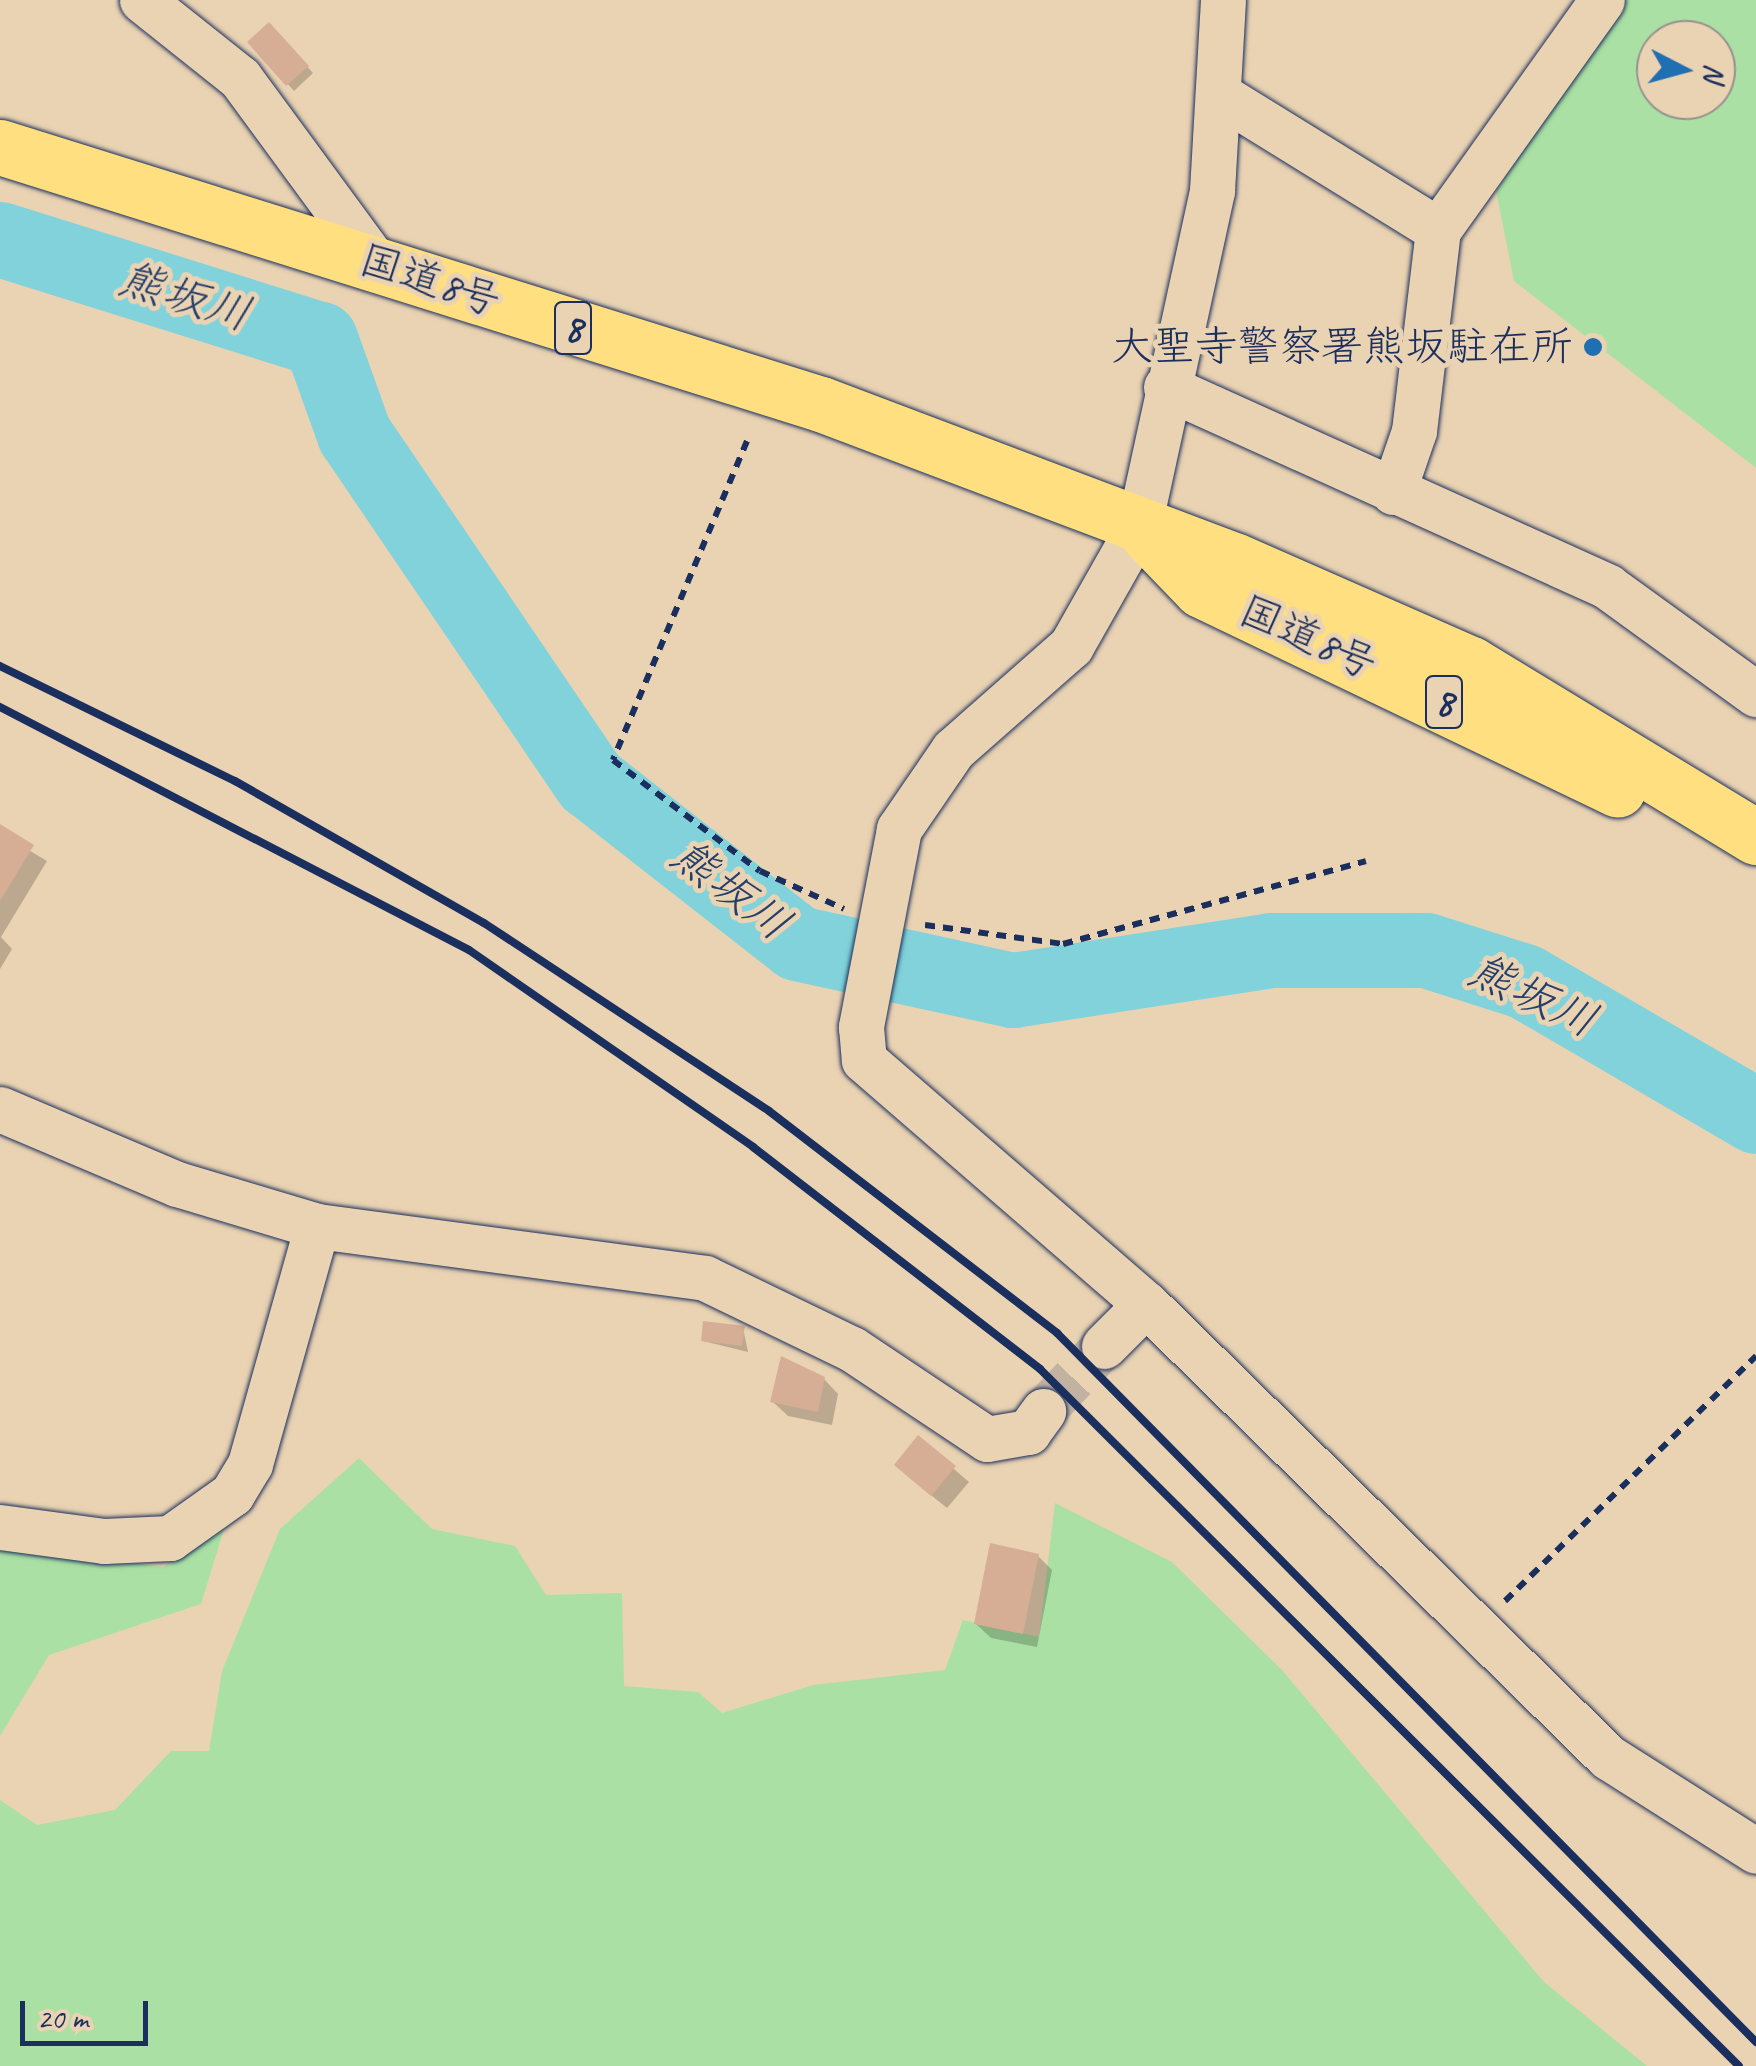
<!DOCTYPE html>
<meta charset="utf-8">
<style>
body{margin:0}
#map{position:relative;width:1756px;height:2066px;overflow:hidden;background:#ead3b2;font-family:Caveat,"Klee One",sans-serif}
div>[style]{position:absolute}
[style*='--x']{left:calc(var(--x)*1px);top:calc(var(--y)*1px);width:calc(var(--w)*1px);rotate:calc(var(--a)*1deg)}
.green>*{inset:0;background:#aae0a3}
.shadow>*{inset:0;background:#0003}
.river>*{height:75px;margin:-37.5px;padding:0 37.5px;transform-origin:37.5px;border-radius:37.5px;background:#81d2da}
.building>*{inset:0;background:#d6ad95}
.minor-tunnel>*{height:45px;margin-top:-22.5px;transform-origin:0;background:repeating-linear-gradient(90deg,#c1b2a1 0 45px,transparent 0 67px)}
.path>*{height:6px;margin-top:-3px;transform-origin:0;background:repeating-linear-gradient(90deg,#1b2f5e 0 10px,transparent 0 18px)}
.roads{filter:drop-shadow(0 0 2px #1b2f5e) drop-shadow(0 0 2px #1b2f5e)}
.minor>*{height:45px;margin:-22.5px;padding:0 22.5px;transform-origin:22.5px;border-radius:22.5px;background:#ead3b2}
.highway>*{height:55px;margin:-27.5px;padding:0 27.5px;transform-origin:27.5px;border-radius:27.5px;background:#ffdf80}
.rail>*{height:8px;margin:-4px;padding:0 4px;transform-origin:4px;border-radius:4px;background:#1b2f5e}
.dots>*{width:28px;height:28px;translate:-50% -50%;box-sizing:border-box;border:5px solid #ead3b2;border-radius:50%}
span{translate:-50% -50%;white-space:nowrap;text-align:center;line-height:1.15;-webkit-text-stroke:10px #ead3b2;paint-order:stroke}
.shield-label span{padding:2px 8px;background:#ead3b2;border:2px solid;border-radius:8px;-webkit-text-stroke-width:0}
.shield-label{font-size:40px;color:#1b2f5e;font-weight:700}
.street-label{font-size:42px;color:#1b2f5e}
.poi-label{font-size:42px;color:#1b2f5e}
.right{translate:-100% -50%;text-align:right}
.water-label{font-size:45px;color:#253f6a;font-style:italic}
.north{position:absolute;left:1636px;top:20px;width:100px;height:100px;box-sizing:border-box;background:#ead3b2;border:2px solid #979190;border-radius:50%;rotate:96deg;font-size:28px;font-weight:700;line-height:40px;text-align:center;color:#1b2f5e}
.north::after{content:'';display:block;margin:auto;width:35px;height:45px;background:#1f6fb2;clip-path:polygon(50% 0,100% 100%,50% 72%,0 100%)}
.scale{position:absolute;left:20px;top:2001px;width:128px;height:45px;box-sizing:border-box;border:5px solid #1b2f5e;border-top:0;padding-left:12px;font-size:30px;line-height:35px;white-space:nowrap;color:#1b2f5e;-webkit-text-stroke:8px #ead3b2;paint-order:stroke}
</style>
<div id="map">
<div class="green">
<i style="clip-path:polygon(evenodd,1626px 0,1756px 0,1756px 468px,1514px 281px,1496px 191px,1626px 0,1656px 40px,1716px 40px,1716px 100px,1656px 100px,1656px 40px)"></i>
<i style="clip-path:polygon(359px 1458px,432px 1529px,515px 1546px,546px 1595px,622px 1593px,624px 1686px,698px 1692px,722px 1713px,813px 1685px,945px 1670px,963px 1620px,1039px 1637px,1055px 1503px,1172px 1562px,1282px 1670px,1544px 1982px,1647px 2066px,0 2066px,0 1800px,37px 1825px,115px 1810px,171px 1751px,209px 1751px,222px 1671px,280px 1529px)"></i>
<i style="clip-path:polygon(224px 1529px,201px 1604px,49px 1655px,0 1736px,0 1532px,14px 1546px,163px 1567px)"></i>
</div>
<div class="shadow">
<i style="clip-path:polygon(269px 25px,313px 73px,294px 91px,251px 42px)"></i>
<i style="clip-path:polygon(0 833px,47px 861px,1px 937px,12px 949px,0 969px)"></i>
<i style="clip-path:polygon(743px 1328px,748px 1352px,703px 1341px)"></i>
<i style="clip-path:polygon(824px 1379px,838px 1394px,832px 1425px,788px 1416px,773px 1402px)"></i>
<i style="clip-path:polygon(918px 1438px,969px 1482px,947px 1508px,911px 1479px)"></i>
<i style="clip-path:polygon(1038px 1556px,1052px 1570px,1037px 1647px,991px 1638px,976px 1624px)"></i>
</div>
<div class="river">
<i style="--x:0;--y:239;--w:335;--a:17.4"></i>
<i style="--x:320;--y:339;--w:101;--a:70.3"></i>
<i style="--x:354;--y:434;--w:420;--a:55.8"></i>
<i style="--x:590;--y:781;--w:263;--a:38"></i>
<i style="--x:797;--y:943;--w:221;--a:12.3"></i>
<i style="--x:1013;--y:990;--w:260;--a:-8.8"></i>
<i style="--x:1270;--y:950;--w:156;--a:0"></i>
<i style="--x:1426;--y:950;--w:103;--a:17.6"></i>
<i style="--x:1524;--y:981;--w:268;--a:30.2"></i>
</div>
<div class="building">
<i style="clip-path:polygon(269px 22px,309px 66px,286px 86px,247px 42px)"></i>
<i style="clip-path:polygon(0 824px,34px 845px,0 901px)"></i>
<i style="clip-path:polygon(703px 1321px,745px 1326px,742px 1346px,701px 1341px)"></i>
<i style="clip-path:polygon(781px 1356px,825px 1377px,818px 1412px,770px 1402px)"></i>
<i style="clip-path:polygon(918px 1435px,956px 1466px,931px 1496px,894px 1465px)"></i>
<i style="clip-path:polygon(990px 1543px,1039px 1554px,1023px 1634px,974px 1624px)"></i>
</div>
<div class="minor-tunnel">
<i style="--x:1043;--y:1411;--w:89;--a:-46.8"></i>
</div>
<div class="path">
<i style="--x:747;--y:441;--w:346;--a:112.8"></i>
<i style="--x:613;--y:760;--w:184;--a:37.1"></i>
<i style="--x:760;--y:871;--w:92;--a:24.3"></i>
<i style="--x:925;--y:925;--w:139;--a:7.8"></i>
<i style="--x:1063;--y:944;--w:314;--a:-15.3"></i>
<i style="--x:1505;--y:1601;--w:351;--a:-44.3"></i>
</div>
<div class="roads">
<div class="minor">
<i style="--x:142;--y:0;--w:125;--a:38.5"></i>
<i style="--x:240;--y:78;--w:228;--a:53.7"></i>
<i style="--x:1223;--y:0;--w:191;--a:93.3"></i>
<i style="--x:1212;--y:191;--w:343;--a:102.3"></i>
<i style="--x:1139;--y:526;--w:138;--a:119.5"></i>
<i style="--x:1071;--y:646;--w:157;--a:138.6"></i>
<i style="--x:953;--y:750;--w:96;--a:124.4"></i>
<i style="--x:899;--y:829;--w:202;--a:100.9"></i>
<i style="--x:861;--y:1027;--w:33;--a:85"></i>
<i style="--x:864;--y:1060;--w:373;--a:40.9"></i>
<i style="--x:1146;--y:1304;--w:647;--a:44.44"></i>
<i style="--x:1608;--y:1757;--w:175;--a:32.4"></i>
<i style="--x:1218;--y:94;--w:259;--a:31.7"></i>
<i style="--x:1166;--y:387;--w:485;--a:24.3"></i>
<i style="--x:1608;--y:587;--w:183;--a:35.9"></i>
<i style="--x:1393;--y:492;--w:65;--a:-71"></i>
<i style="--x:1414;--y:431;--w:202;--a:-83.2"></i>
<i style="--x:1438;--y:230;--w:282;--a:-54.5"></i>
<i style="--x:0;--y:1109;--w:192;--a:23"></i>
<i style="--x:177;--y:1184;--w:146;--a:16.7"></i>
<i style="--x:317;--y:1226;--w:391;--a:7.6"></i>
<i style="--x:705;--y:1278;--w:163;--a:25.8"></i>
<i style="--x:852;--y:1349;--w:162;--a:33.7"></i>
<i style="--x:987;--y:1439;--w:42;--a:-9.7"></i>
<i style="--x:1028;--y:1432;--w:26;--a:-54"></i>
<i style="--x:1104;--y:1346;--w:59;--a:-45"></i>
<i style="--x:0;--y:1527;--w:105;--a:7.7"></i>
<i style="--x:104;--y:1541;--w:66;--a:-2.6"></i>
<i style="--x:170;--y:1538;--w:76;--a:-35.4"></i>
<i style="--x:232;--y:1494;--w:35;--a:-59"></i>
<i style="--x:250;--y:1464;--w:247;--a:-74.3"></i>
</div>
<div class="highway">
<i style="--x:0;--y:147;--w:860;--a:17.38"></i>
<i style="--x:821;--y:404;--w:441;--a:20.7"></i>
<i style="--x:1234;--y:560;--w:259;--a:23.7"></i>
<i style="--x:1471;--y:664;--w:333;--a:31.3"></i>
<i style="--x:1148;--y:535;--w:76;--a:46.1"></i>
<i style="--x:1201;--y:590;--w:462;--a:25.6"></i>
</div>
</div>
<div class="rail">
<i style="--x:0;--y:666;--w:262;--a:26.1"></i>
<i style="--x:235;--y:781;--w:287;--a:29.7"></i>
<i style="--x:484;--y:923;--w:341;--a:33.4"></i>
<i style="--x:769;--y:1111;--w:364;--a:37.6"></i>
<i style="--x:1057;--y:1333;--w:996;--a:45.41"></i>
<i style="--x:0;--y:707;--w:528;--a:27.39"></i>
<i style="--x:469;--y:950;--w:346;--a:34.7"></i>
<i style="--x:753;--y:1147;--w:363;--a:37.7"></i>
<i style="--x:1040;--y:1369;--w:987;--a:44.92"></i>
</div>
<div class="dots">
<i style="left:1593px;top:347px;background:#1f6fb2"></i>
</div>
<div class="shield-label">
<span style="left:573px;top:328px">8</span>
<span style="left:1444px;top:702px">8</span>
</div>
<div class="street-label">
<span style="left:430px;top:281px;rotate:18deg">国道8号</span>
<span style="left:1308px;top:638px;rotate:24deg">国道8号</span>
</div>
<div class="poi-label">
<span class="right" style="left:1573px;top:347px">大聖寺警察署熊坂駐在所</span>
</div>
<div class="water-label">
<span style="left:185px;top:297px;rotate:17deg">熊坂川</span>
<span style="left:731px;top:890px;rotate:37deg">熊坂川</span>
<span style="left:1533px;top:996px;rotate:25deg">熊坂川</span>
</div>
<div class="north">N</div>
<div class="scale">20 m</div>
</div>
